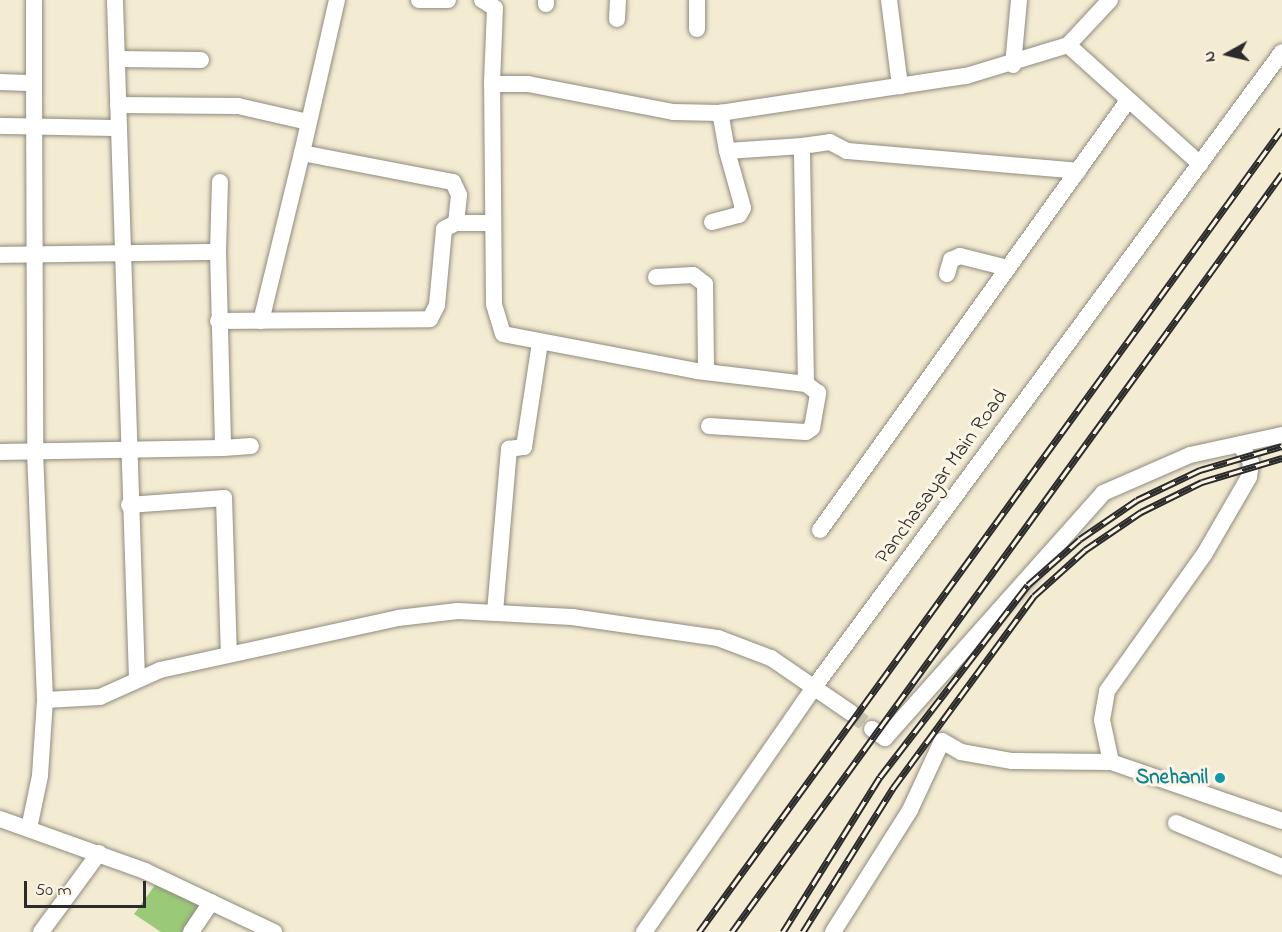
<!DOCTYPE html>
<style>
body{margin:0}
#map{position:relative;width:1282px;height:932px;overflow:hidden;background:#f3ebd2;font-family:"Indie Flower",sans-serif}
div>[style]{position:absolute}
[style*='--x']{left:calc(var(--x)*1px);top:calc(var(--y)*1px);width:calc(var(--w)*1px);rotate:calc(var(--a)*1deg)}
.green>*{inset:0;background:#9ac978}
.minor-tunnel>*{height:16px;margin-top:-8px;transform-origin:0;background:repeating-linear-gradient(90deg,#cbc5b1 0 16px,transparent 0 24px)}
.roads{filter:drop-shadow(0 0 2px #8f8b7e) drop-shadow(0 0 2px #8f8b7e)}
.minor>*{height:16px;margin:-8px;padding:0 8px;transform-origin:8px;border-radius:8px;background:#fff}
.rail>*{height:7px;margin-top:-3.5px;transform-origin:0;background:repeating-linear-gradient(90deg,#fcf5e5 0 14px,#2b2b2b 0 28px);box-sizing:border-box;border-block:2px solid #2b2b2b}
.dots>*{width:16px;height:16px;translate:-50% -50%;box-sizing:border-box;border:3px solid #fcf5e5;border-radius:50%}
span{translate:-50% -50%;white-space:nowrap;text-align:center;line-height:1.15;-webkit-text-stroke:6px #fcf5e5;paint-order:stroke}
.street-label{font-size:21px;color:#2b2b2b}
.culture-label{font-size:21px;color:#0d838f;font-weight:700}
.right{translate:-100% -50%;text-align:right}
.north{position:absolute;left:1198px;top:24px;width:60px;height:60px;-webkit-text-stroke:4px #fcf5e5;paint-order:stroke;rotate:262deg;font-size:16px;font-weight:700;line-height:24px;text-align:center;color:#2b2b2b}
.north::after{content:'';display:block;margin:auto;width:21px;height:27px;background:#2b2b2b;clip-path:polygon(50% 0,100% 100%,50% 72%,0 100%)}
.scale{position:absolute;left:24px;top:881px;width:122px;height:27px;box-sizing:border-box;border:3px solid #2b2b2b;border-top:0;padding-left:8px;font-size:18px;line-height:21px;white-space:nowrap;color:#2b2b2b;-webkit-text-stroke:4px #fcf5e5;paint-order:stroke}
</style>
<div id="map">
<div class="green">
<i style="clip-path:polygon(158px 881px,205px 903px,182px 932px,161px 932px,134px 914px)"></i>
</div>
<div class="minor-tunnel">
<i style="--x:851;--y:713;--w:26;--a:37"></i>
</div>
<div class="roads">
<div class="minor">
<i style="--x:34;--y:0;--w:83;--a:90"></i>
<i style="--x:337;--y:0;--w:157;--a:102.9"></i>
<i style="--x:302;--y:153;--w:154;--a:10.9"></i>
<i style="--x:453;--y:182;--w:14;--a:65"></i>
<i style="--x:459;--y:195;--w:28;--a:96"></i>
<i style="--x:419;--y:0;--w:29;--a:0"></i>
<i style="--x:482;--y:0;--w:15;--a:32"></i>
<i style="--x:495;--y:8;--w:76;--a:92.3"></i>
<i style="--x:889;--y:0;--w:87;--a:82.7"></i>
<i style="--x:1110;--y:0;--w:62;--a:133"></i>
<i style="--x:1068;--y:45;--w:178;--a:42"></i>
<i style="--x:546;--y:4;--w:4;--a:-90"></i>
<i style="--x:617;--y:19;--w:19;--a:-87"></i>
<i style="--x:697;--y:29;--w:29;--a:-90"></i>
<i style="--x:117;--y:59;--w:84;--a:0.7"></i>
<i style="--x:1013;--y:65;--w:65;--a:-84.7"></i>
<i style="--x:0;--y:82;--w:34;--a:2"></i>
<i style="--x:34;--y:83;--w:368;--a:89.8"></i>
<i style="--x:35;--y:451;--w:249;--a:87.7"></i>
<i style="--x:45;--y:700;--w:76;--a:93.8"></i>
<i style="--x:40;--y:776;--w:53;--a:101.9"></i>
<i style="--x:118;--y:105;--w:120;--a:0.5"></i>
<i style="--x:238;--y:106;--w:72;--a:12.9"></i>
<i style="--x:0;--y:126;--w:119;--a:1"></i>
<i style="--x:119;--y:128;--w:128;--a:-91.8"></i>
<i style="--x:119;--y:128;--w:551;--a:88.13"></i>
<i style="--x:802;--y:146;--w:75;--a:176.2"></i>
<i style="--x:727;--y:151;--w:39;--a:-100"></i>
<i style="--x:720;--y:113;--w:249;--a:-8.6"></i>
<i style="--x:966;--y:76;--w:107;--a:-16.9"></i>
<i style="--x:712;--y:222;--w:28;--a:-15"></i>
<i style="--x:739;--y:215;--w:8;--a:-60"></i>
<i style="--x:743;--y:208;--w:59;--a:-105.7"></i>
<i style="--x:218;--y:252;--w:70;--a:-88.4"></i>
<i style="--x:0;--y:255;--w:218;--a:-0.8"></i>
<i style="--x:218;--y:252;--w:196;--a:88.5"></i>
<i style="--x:223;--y:448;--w:223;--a:179"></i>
<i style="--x:947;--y:274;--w:15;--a:-74"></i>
<i style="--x:951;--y:260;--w:10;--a:-24"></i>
<i style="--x:960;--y:256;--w:49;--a:14.3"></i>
<i style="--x:656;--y:277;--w:37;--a:-3"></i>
<i style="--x:693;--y:275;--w:15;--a:37"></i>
<i style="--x:705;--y:284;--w:88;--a:89.3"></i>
<i style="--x:218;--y:321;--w:212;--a:-0.5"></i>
<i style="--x:430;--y:319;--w:16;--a:-63"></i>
<i style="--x:437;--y:305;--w:76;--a:-84.7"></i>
<i style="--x:444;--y:229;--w:13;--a:-27"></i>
<i style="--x:456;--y:223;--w:36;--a:0"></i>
<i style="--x:261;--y:321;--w:173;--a:-76.3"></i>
<i style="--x:806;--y:384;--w:238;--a:-91"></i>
<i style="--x:802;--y:146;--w:28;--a:-8"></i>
<i style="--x:830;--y:142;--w:19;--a:28"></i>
<i style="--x:847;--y:151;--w:232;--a:4.9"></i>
<i style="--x:709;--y:426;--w:97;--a:3.5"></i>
<i style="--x:806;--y:432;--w:7;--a:-34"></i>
<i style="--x:812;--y:428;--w:36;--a:-80"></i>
<i style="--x:818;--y:393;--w:15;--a:-143"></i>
<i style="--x:806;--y:384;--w:110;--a:-173.2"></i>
<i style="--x:697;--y:371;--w:197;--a:-169.2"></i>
<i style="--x:503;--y:334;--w:31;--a:-107"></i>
<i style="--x:494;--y:304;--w:220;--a:-90.5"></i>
<i style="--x:492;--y:84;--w:36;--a:0"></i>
<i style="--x:528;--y:84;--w:148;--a:10.9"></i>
<i style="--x:673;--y:112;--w:47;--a:1.2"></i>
<i style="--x:223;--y:448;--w:28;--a:-4"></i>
<i style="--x:129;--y:505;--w:95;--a:-4.2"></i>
<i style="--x:224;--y:498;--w:156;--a:88.2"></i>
<i style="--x:820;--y:530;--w:527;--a:-54.35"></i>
<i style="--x:495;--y:612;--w:164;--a:-85.1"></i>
<i style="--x:509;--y:449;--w:15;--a:-8"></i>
<i style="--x:524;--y:447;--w:105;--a:-81.3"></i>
<i style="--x:45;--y:700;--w:55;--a:-3.1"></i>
<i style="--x:100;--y:697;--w:66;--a:-24.2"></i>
<i style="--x:160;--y:670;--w:244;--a:-12.3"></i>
<i style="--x:398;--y:618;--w:60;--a:-6.7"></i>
<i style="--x:458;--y:611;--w:114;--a:3"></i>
<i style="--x:572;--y:617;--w:148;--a:8.2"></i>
<i style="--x:718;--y:638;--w:57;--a:20.7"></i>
<i style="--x:771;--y:658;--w:97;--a:34.5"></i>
<i style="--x:872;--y:729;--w:16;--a:35"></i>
<i style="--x:885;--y:738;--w:328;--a:-48.3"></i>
<i style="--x:1103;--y:493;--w:95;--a:-23.6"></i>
<i style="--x:1190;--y:455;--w:94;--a:-12.3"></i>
<i style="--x:1111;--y:762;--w:43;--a:-102.1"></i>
<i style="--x:1102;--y:720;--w:29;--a:-80"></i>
<i style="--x:1107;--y:691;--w:169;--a:-54.6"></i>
<i style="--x:1205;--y:553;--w:88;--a:-59.9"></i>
<i style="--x:1249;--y:477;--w:15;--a:-82"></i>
<i style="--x:1251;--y:462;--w:20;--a:-123"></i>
<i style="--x:0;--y:819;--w:154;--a:19.7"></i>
<i style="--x:145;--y:871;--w:143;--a:25.3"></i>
<i style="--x:1176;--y:823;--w:115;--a:22.5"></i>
<i style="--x:41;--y:932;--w:98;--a:-53.7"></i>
<i style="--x:191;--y:932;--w:36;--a:-56"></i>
<i style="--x:644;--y:932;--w:300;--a:-55.2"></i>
<i style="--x:815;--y:686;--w:787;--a:-53.62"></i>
<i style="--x:833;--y:932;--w:144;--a:-57.7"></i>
<i style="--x:910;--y:810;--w:76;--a:-65.1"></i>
<i style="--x:942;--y:741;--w:22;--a:30"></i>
<i style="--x:961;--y:752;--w:52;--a:10"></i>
<i style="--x:1012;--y:761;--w:99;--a:0.6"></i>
<i style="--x:1111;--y:762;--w:181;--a:19"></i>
</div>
</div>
<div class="rail">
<i style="--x:699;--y:932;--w:992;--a:-54.02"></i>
<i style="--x:732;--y:932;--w:937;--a:-54.04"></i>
<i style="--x:783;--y:932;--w:183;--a:-58"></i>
<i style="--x:880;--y:777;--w:242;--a:-52.4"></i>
<i style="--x:1028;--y:585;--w:69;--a:-41.5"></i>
<i style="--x:1080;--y:539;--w:69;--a:-34.4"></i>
<i style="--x:1137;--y:500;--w:70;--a:-25.5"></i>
<i style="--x:1200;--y:470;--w:85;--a:-16.3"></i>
<i style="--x:803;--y:932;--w:170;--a:-58"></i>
<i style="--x:893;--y:788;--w:238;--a:-53.7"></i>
<i style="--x:1034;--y:596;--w:69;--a:-42"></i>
<i style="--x:1085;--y:550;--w:68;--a:-34.2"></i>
<i style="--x:1141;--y:512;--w:68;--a:-26.2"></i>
<i style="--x:1202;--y:482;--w:84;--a:-16.7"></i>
</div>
<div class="dots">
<i style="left:1220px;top:778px;background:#0f9aa8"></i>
</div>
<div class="street-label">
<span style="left:942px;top:477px;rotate:-54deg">Panchasayar Main Road</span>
</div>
<div class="culture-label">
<span class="right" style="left:1208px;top:778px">Snehanil</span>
</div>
<div class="north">N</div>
<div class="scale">50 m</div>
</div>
